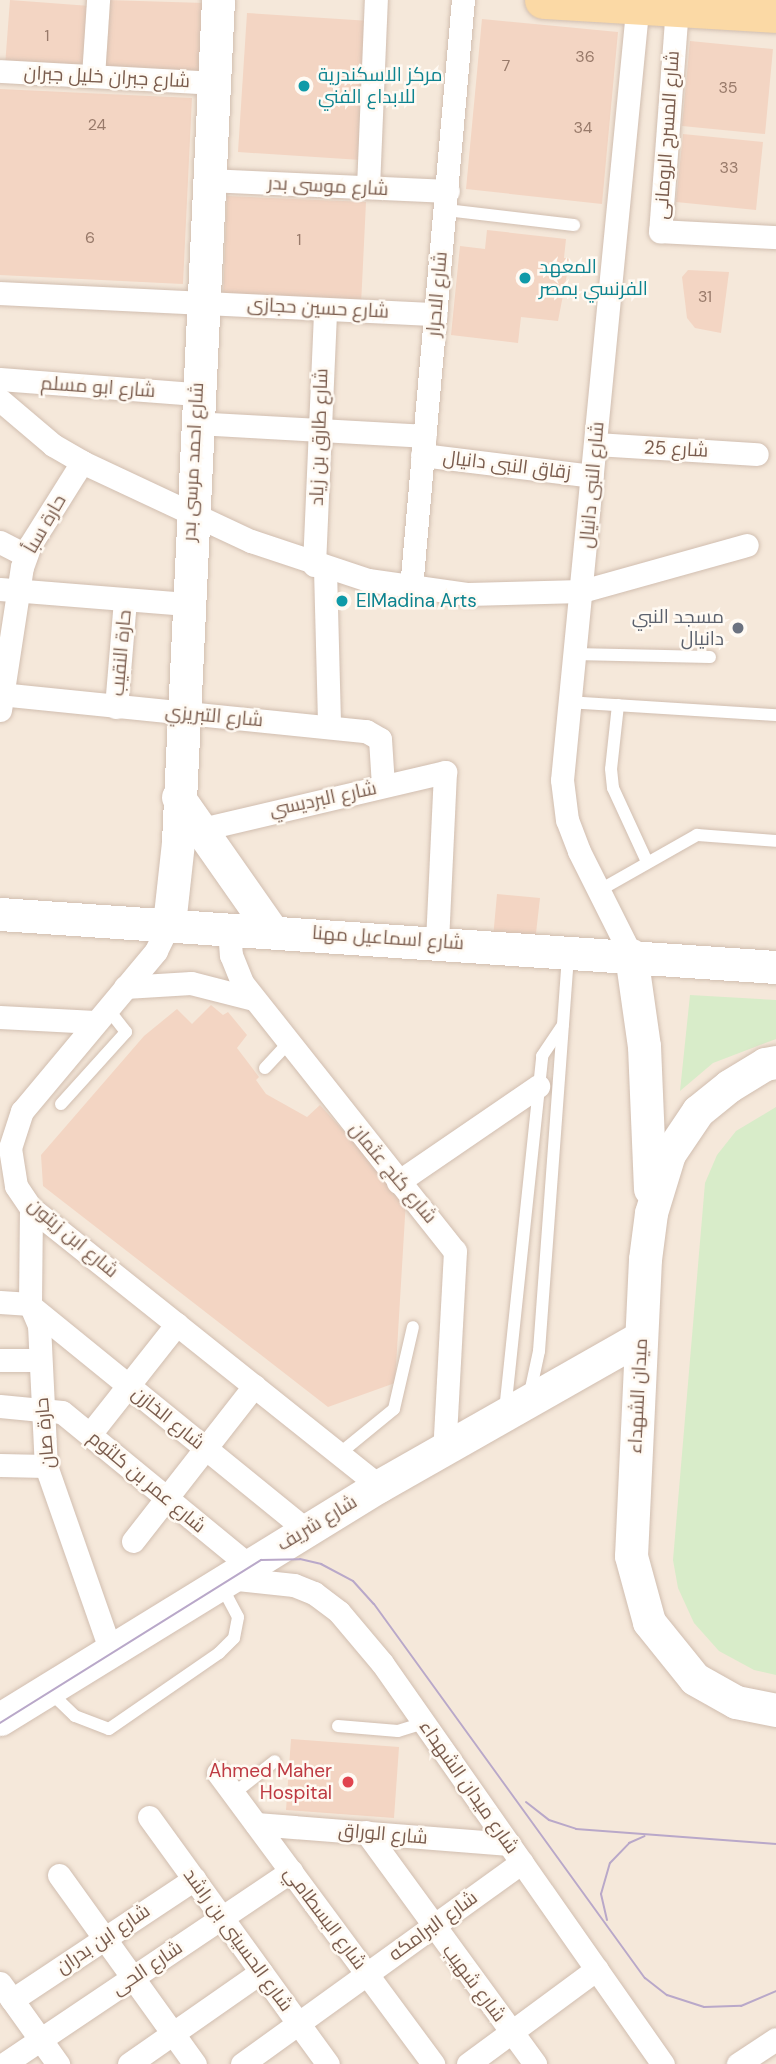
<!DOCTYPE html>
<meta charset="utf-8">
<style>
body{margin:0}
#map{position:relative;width:776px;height:2064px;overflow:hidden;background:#fdf6ec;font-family:"DM Sans",Cairo,sans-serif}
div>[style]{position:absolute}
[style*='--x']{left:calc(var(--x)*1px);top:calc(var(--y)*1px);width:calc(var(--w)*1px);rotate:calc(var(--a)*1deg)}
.residential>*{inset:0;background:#f5e8da}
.green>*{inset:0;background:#d8ecc9}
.building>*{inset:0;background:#f3d5c3}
.roads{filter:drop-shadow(0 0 2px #d1beb0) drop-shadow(0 0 2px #d1beb0)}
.lane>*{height:12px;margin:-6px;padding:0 6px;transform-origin:6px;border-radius:6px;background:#fff}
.street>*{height:23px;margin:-11.5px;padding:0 11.5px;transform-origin:11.5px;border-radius:11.5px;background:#fff}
.secondary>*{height:33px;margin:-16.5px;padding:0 16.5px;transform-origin:16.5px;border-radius:16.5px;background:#fff}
.primary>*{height:37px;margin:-18.5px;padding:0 18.5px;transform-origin:18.5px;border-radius:18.5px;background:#fbd9a5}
.tram>*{height:2px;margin:-1px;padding:0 1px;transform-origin:1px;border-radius:1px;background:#b9a8c9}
.dots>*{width:19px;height:19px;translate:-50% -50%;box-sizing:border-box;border:4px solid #fffaf3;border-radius:50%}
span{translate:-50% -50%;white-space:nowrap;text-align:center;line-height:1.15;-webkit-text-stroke:5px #fffaf3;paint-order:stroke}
.number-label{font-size:16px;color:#987a6a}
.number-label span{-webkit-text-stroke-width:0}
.culture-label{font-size:19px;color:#0d838f}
.left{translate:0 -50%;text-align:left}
.street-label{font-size:19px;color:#7a5c4d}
.worship-label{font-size:19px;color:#5b616d}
.right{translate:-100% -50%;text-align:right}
.health-label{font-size:19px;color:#be3a42}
</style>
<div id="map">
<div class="residential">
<i style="clip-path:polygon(0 0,776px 0,776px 2064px,0 2064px)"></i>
</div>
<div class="green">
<i style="clip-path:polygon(690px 995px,776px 1000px,776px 1039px,713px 1063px,680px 1091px)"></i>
<i style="clip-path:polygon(776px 1107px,776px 1675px,754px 1670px,719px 1651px,694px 1623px,678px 1588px,673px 1560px,705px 1183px,717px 1155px,736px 1131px)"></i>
</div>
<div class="building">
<i style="clip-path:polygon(10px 0,90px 6px,85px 71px,5px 66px)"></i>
<i style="clip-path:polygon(107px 0,204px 3px,199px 74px,103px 68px)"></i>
<i style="clip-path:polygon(247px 13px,370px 21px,361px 160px,238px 152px)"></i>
<i style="clip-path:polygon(482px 19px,618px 32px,602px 204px,466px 189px)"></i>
<i style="clip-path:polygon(690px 41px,773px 49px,765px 134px,682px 126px)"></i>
<i style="clip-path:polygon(0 89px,192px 98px,183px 284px,0 275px)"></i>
<i style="clip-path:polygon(683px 134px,763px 142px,756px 210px,676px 202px)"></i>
<i style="clip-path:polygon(227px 196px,366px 202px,361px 305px,223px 299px)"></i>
<i style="clip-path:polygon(487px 230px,566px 239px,564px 258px,570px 259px,558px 321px,521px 317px,518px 343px,451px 335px,460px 246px,485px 249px)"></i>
<i style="clip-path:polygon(688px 270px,729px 272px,721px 333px,695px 328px,687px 318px,682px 277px)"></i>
<i style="clip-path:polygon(497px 894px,540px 898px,535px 942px,493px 938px)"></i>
<i style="clip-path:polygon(211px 1005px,223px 1015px,228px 1012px,247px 1035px,237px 1048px,259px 1077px,256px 1080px,266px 1094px,307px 1117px,320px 1105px,406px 1200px,395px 1383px,328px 1407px,43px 1186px,41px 1155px,144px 1036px,177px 1009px,192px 1024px)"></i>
<i style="clip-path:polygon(291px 1739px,399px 1747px,394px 1818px,286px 1810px)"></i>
</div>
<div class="roads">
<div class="lane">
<i style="--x:446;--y:210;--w:129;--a:6.7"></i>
<i style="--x:574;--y:654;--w:136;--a:1.3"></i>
<i style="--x:567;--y:702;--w:209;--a:3.6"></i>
<i style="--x:618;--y:705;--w:64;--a:96.2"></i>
<i style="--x:611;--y:769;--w:19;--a:84"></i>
<i style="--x:613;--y:788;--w:81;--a:65.3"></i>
<i style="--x:600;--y:890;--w:112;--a:-29.6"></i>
<i style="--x:697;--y:835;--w:79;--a:4.3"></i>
<i style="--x:265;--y:1068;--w:34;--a:-47"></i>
<i style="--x:61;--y:1104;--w:97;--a:-47.9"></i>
<i style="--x:126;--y:1032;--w:31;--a:-128"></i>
<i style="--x:530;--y:1393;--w:43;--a:-77.9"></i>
<i style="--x:539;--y:1351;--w:397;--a:-85.8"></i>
<i style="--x:505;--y:1411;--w:357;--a:-84"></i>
<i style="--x:542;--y:1056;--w:37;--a:-56"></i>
<i style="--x:339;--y:1454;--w:71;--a:-39.3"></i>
<i style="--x:394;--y:1409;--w:84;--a:-77"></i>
<i style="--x:49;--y:1691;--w:36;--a:44"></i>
<i style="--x:75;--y:1716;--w:36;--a:21"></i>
<i style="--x:109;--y:1729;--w:134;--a:-34.6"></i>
<i style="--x:219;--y:1653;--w:21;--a:-45"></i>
<i style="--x:234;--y:1638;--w:21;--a:-79"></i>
<i style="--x:238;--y:1617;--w:36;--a:-118"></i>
<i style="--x:338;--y:1726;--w:60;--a:4.8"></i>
<i style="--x:398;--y:1731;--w:27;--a:-17"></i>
<i style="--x:233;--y:1794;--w:53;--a:-38.2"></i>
</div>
<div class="street">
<i style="--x:677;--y:7;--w:225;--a:94.3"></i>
<i style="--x:660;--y:231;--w:116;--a:3"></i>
<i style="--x:0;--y:71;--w:214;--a:3.2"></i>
<i style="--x:93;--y:76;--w:76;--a:-86.2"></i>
<i style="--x:208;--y:180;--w:240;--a:2.6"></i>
<i style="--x:368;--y:187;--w:187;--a:-87.6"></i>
<i style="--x:0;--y:293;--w:436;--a:2.8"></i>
<i style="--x:0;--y:379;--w:197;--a:4.4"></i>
<i style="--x:0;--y:400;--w:70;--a:40.3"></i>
<i style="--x:53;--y:445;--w:34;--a:30"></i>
<i style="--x:82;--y:462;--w:187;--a:25.1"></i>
<i style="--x:251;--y:541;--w:123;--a:18.4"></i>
<i style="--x:368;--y:580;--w:101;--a:8"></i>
<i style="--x:468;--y:594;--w:114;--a:-1.5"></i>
<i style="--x:582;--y:591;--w:171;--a:-15.6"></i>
<i style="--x:195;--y:423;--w:230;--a:3.2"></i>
<i style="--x:596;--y:444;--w:161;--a:3.6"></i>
<i style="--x:422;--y:455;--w:171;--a:7"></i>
<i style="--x:0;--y:542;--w:29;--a:27"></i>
<i style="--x:314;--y:565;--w:256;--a:-87.5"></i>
<i style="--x:325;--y:569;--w:158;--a:88.5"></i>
<i style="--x:411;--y:588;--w:590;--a:-84.95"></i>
<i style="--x:0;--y:589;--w:187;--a:4.6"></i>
<i style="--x:0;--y:694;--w:368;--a:5.8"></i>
<i style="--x:366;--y:731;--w:16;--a:30"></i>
<i style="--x:380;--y:739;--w:46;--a:86.3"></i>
<i style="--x:116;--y:707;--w:107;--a:-85.2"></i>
<i style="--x:0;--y:710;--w:145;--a:-81.3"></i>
<i style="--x:22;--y:567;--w:23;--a:-70"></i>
<i style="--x:30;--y:545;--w:98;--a:-57.9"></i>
<i style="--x:202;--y:829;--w:250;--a:-13.2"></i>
<i style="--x:445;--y:772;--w:169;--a:92.7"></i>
<i style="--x:169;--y:924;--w:30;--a:116"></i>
<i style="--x:156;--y:951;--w:209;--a:129.9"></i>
<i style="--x:22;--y:1111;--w:39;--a:108"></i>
<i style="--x:10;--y:1148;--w:38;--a:81"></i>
<i style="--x:16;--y:1186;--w:27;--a:56"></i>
<i style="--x:31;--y:1208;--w:445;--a:38.6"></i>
<i style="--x:229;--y:928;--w:27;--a:86"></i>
<i style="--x:231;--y:955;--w:31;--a:68"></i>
<i style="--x:243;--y:984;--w:341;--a:51.6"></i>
<i style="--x:455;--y:1251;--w:200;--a:93.1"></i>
<i style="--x:631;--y:955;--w:116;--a:-116.6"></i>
<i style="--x:579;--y:851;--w:33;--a:-111"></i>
<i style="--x:567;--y:820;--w:40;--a:-97.1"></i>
<i style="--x:562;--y:780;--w:784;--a:-84.43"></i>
<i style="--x:125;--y:987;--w:66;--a:-3.5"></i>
<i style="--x:191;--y:983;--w:65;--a:14.3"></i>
<i style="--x:0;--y:1017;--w:95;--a:3"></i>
<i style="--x:398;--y:1182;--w:170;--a:-34.4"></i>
<i style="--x:31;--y:1208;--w:96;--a:90.6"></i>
<i style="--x:30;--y:1304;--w:23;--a:67"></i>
<i style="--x:39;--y:1325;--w:141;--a:87.2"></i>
<i style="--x:46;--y:1466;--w:194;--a:70.7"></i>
<i style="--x:0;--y:1302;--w:30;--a:4"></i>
<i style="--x:33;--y:1308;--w:352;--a:39.1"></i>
<i style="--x:0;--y:1360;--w:40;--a:0"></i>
<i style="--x:0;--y:1406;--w:62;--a:5.5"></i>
<i style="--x:62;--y:1412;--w:241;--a:39.4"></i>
<i style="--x:90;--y:1434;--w:140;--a:-51.7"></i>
<i style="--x:0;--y:1465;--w:46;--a:1.2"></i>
<i style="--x:133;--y:1541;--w:197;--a:-52"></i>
<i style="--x:228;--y:1578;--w:66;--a:6.1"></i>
<i style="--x:294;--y:1585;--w:22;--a:22"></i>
<i style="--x:314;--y:1593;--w:31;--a:37"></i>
<i style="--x:339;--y:1612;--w:67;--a:49.9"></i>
<i style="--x:382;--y:1663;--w:490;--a:55"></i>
<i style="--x:218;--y:1773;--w:362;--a:53.5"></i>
<i style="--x:149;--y:1817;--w:305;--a:54.1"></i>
<i style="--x:256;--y:1824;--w:254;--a:4.5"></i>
<i style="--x:366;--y:1832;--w:287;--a:53.9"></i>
<i style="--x:59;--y:1875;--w:233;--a:54.3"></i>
<i style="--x:0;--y:1983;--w:100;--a:54.4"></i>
<i style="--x:12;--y:2000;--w:219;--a:-33.6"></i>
<i style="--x:4;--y:2064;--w:346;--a:-33.9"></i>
<i style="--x:129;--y:2064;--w:161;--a:-34.9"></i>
<i style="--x:242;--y:2064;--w:345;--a:-35.8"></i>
<i style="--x:468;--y:2064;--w:160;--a:-36.4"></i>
<i style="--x:738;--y:2064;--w:45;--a:-33.3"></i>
</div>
<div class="secondary">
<i style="--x:178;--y:797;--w:162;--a:55"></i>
<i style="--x:0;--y:914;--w:778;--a:3.91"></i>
<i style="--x:169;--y:924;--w:82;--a:-83.7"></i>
<i style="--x:178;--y:842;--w:843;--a:-87.28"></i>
<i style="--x:631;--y:955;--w:92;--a:81.9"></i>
<i style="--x:644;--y:1046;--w:143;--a:87.6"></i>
<i style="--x:776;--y:1062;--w:11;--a:170"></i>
<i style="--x:765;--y:1064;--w:42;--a:148.6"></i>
<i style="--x:729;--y:1086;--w:40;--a:141"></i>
<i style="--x:698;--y:1111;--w:52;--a:124"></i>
<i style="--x:669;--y:1154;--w:62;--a:107"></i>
<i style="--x:651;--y:1213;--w:46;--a:97.4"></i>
<i style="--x:645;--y:1259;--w:297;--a:92.7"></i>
<i style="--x:631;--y:1556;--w:68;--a:74.7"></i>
<i style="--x:649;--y:1622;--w:73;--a:51.1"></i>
<i style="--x:695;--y:1679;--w:47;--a:29.3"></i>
<i style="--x:736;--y:1702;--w:41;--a:11.3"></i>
<i style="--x:0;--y:1719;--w:445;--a:-31.6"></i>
<i style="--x:379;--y:1486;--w:300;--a:-29.6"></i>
</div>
<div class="primary">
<i style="--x:543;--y:0;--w:233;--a:3.4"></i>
</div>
</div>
<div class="tram">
<i style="--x:0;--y:1723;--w:308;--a:-32"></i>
<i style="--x:261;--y:1560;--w:39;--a:-1"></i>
<i style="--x:300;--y:1559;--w:22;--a:13"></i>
<i style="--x:321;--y:1564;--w:36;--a:28"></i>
<i style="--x:353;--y:1581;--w:31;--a:48"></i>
<i style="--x:374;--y:1604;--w:462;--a:54.1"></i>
<i style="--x:645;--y:1978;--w:28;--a:38"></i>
<i style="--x:667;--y:1995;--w:39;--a:18"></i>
<i style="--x:704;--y:2007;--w:37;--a:-2"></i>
<i style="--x:741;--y:2006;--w:38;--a:-23"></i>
<i style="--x:526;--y:1802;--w:29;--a:38"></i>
<i style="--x:549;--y:1820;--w:28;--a:18"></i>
<i style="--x:576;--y:1829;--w:201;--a:4.3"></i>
<i style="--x:607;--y:1920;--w:27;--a:-103"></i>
<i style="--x:601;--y:1894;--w:32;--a:-74"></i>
<i style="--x:610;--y:1863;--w:28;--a:-46"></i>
<i style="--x:629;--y:1843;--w:17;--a:-24"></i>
</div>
<div class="dots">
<i style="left:304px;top:86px;background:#0f9aa8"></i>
<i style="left:525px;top:278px;background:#0f9aa8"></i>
<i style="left:342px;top:601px;background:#0f9aa8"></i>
<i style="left:738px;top:628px;background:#6b7280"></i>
<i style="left:348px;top:1782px;background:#e0444e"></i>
</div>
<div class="number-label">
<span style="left:47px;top:36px">1</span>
<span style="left:585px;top:57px">36</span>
<span style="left:506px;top:66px">7</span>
<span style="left:728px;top:88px">35</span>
<span style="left:97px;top:125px">24</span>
<span style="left:583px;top:128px">34</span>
<span style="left:729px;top:168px">33</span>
<span style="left:90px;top:238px">6</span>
<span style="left:299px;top:240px">1</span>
<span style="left:705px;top:297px">31</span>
</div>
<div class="culture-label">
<span class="left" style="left:318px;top:86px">مركز الاسكندرية<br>للابداع الفني</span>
<span class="left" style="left:539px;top:278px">المعهد<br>الفرنسي بمصر</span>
<span class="left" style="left:356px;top:601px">ElMadina Arts</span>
</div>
<div class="street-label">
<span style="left:107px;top:77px;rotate:3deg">شارع جبران خليل جبران</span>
<span style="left:667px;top:135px;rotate:-86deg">شارع المسرح الرومانى</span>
<span style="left:328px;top:186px;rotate:3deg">شارع موسى بدر</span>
<span style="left:437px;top:294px;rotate:-85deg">شارع الاحرار</span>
<span style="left:318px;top:308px;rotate:3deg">شارع حسين حجازى</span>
<span style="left:98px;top:387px;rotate:4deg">شارع ابو مسلم</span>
<span style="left:319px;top:437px;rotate:-88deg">شارع طارق بن زياد</span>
<span style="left:676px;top:449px;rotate:3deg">شارع 25</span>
<span style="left:193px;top:462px;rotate:-87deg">شارع احمد مرسى بدر</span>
<span style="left:507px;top:465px;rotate:7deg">زقاق النبى دانيال</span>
<span style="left:592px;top:485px;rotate:-85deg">شارع النبى دانيال</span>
<span style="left:45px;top:524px;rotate:-60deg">حارة سبأ</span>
<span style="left:121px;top:653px;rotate:-85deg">حارة النقيب</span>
<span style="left:214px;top:716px;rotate:5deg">شارع التبريزي</span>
<span style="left:323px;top:799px;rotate:-12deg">شارع البرديسي</span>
<span style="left:388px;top:938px;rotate:4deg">شارع اسماعيل مهنا</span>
<span style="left:393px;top:1173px;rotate:50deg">شارع كنج عثمان</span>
<span style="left:73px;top:1238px;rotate:40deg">شارع ابن زيتون</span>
<span style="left:638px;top:1396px;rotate:-87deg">ميدان الشهداء</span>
<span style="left:168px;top:1418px;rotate:39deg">شارع الخازن</span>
<span style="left:45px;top:1433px;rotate:-95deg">حارة صان</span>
<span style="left:147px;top:1482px;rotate:40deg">شارع عمر بن كلثوم</span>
<span style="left:317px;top:1523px;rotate:-31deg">شارع شريف</span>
<span style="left:469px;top:1787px;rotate:55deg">شارع ميدان الشهداء</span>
<span style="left:383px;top:1834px;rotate:5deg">شارع الوراق</span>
<span style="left:325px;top:1918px;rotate:53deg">شارع البسطامي</span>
<span style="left:433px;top:1926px;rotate:-36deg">شارع البرامكه</span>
<span style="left:103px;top:1939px;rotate:-34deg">شارع ابن بدران</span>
<span style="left:238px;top:1940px;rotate:54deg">شارع الحسينى بن راشد</span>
<span style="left:147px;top:1968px;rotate:-34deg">شارع الحى</span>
<span style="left:474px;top:1983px;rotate:53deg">شارع شهيب</span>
</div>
<div class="worship-label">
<span class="right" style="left:724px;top:628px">مسجد النبي<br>دانيال</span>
</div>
<div class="health-label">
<span class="right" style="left:332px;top:1782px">Ahmed Maher<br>Hospital</span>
</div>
</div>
